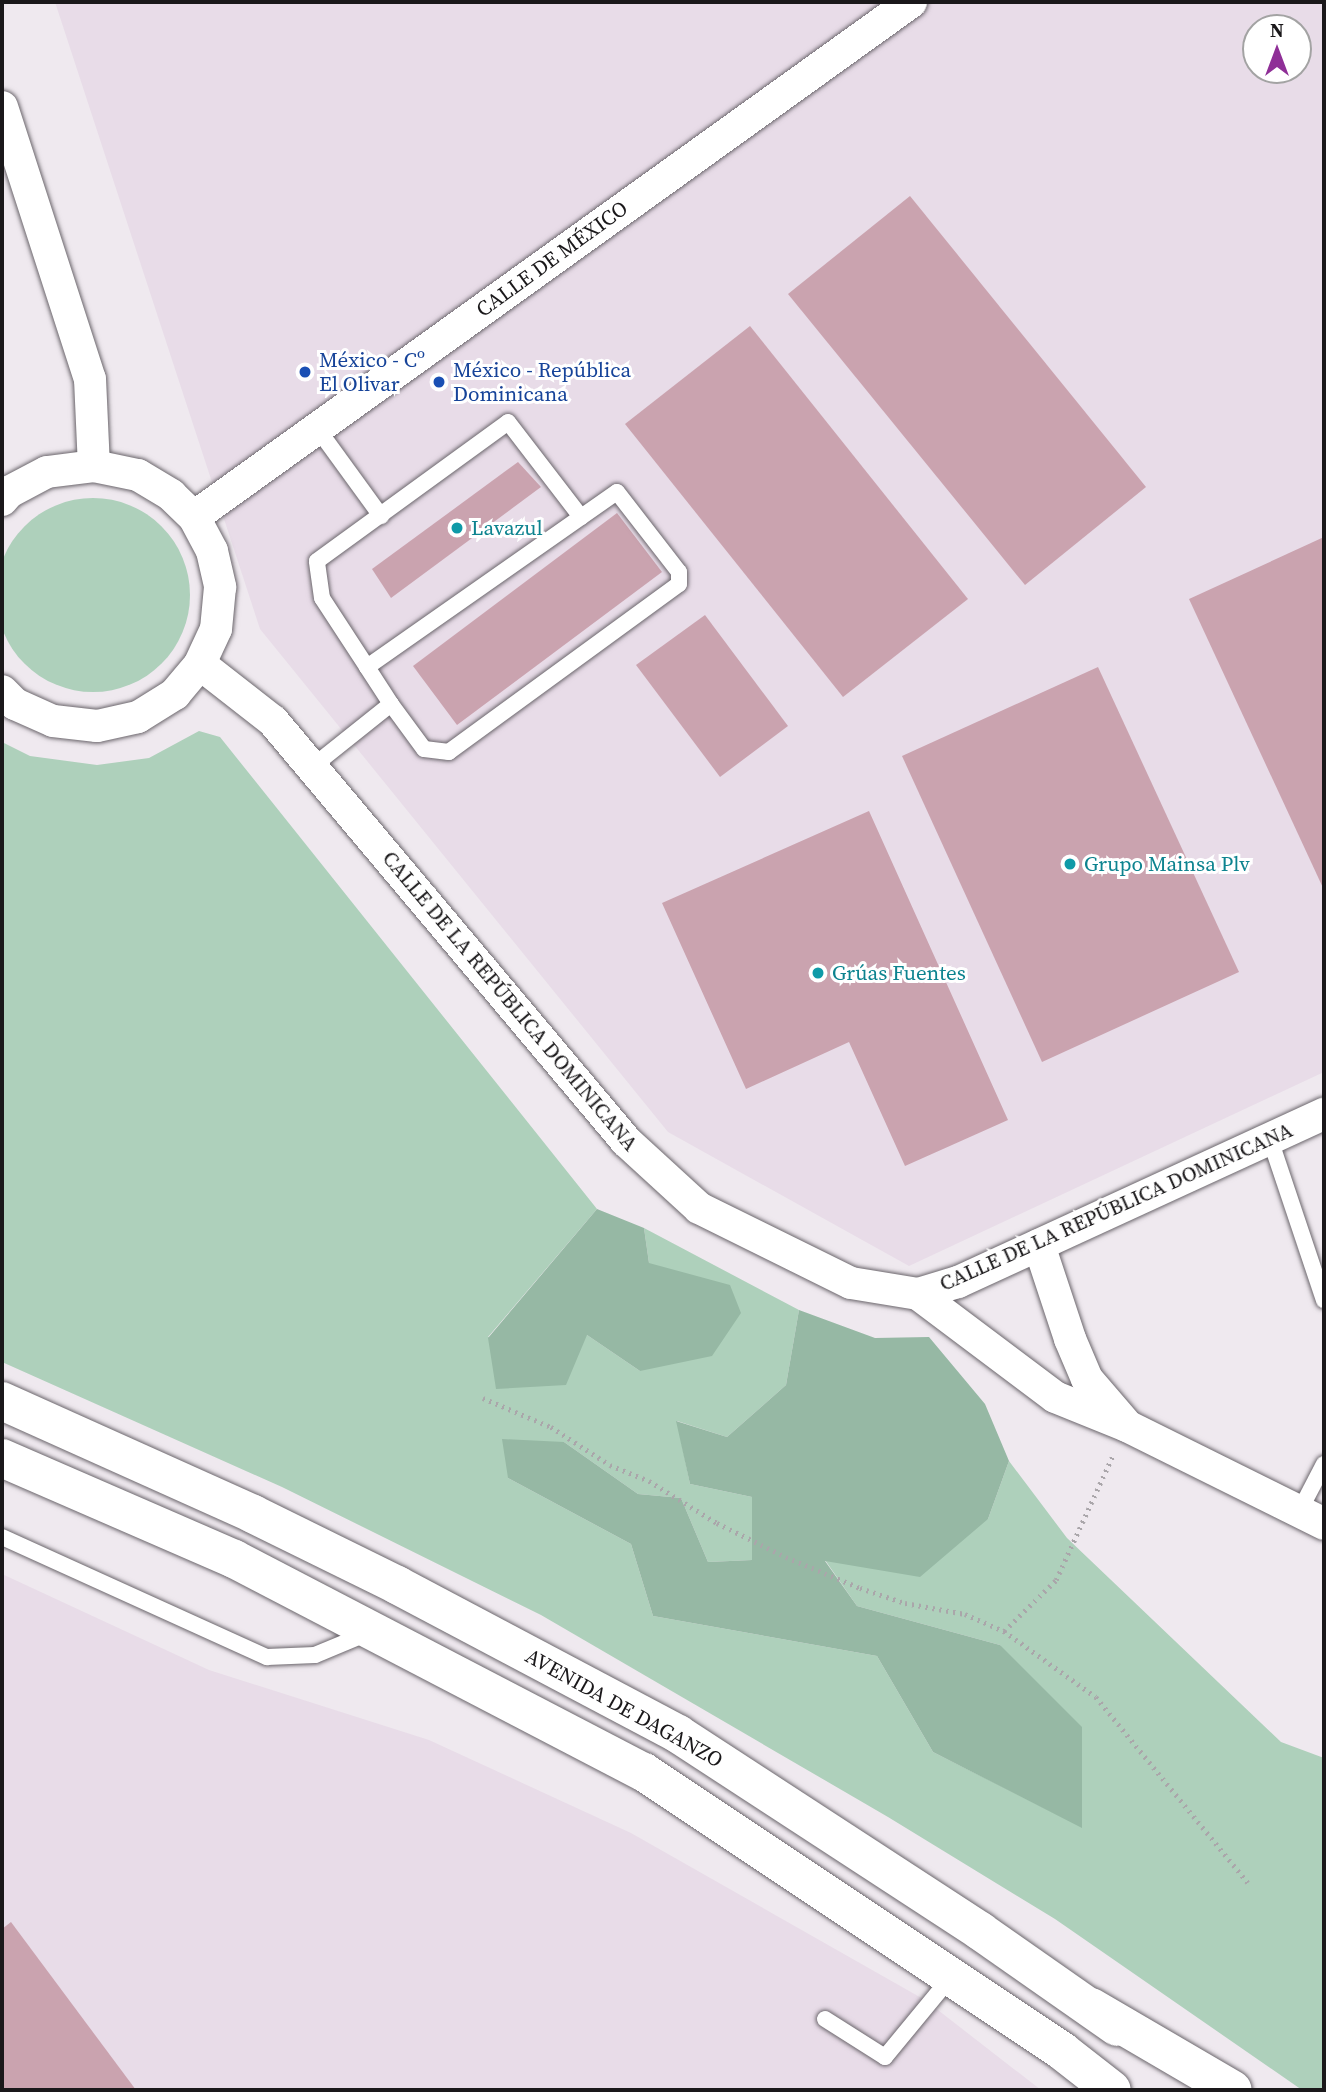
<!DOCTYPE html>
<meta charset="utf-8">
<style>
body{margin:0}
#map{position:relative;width:1326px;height:2092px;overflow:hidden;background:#efe9ef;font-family:"Source Serif 4",serif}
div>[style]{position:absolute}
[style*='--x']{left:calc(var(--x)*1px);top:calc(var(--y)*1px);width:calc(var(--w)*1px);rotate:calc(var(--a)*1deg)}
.built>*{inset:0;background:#e8dce8}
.green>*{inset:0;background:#aed0bb}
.round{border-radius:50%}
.forest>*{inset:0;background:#96b8a4}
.building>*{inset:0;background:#caa3af}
.path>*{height:4.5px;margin-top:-2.25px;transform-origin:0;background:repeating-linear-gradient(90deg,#aaa6aa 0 2px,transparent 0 7px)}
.roads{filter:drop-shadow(0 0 2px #6b666c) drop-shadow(0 0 2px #6b666c)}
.lane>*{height:16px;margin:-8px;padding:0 8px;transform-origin:8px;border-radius:8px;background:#fff}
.street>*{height:32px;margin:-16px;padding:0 16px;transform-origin:16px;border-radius:16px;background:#fff}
.secondary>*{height:38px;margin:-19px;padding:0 19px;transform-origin:19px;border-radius:19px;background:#fff}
.highway>*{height:38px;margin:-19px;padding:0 19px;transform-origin:19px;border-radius:19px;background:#fff}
.dots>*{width:19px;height:19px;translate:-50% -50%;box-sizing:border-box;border:4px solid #fff;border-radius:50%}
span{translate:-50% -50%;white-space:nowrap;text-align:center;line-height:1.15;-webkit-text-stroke:6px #fff;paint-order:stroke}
.street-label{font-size:21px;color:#1a181a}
.transit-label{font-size:21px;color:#164399}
.left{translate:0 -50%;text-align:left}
.culture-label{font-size:21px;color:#0d838f}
.frame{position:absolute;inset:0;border:4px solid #1a181a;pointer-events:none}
.north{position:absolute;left:1242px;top:14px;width:70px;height:70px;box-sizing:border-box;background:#fff;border:2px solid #a3a3a3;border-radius:50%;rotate:0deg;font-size:19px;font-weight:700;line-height:28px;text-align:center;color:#1a181a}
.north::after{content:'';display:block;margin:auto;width:24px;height:32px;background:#8f2f97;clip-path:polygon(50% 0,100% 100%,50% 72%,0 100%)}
</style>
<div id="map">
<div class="built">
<i style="clip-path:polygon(evenodd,55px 2px,1324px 2px,1324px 1072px,909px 1266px,668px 1132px,260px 629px,55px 2px,1256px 28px,1298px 28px,1298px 70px,1256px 70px,1256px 28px)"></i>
<i style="clip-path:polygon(2px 1574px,209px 1670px,429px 1740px,631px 1833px,925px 2000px,1041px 2090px,2px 2090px)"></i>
</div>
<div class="green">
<i class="round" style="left:-4px;top:498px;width:194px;height:194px"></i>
<i style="clip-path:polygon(199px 731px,220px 737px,597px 1209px,488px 1337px,587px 1335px,640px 1371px,649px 1263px,644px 1228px,799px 1310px,786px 1385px,727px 1437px,677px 1421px,690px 1484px,752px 1497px,752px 1560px,708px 1562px,681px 1498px,638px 1494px,564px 1442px,508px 1478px,631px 1544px,653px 1616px,877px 1656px,933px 1752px,1082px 1827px,1000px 1645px,857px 1606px,825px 1560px,988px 1519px,1009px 1461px,1067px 1538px,1281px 1742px,1324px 1758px,1324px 2090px,1302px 2090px,1055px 1919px,888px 1817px,541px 1615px,282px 1487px,2px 1362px,2px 742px,30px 756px,97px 765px,149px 758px)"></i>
</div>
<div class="forest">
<i style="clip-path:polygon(597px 1209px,644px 1228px,649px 1263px,730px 1285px,741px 1313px,712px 1356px,640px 1371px,587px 1335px,566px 1385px,496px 1389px,488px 1338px)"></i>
<i style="clip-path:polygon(799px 1310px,875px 1338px,929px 1337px,985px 1404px,1009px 1461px,988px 1519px,920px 1577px,825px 1561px,857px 1606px,1000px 1645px,1082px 1727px,1082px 1828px,933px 1752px,877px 1656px,653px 1616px,631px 1544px,508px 1478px,502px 1439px,564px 1442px,638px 1494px,681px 1498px,708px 1562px,752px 1560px,752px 1497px,690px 1484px,676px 1421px,727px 1437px,786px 1385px)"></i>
</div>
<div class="building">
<i style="clip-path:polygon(910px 196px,1146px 487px,1025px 585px,788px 294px)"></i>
<i style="clip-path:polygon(750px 326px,968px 599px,843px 697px,625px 424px)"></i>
<i style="clip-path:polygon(518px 462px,541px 487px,391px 598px,372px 569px)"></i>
<i style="clip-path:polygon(617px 513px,662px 572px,457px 725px,413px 666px)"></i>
<i style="clip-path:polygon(1324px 537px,1324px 890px,1189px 599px)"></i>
<i style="clip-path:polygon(705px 615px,788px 726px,720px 777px,636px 665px)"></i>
<i style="clip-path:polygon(1098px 667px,1239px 972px,1042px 1062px,902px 756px)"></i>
<i style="clip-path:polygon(869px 811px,1008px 1120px,905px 1166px,849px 1042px,746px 1089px,662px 903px)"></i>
<i style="clip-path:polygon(11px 1922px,136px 2090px,2px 2090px,2px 1929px)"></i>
</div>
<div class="path">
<i style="--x:483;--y:1398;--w:74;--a:23.1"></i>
<i style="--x:551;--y:1427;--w:70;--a:32.8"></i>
<i style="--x:610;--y:1465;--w:42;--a:22.3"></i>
<i style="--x:649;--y:1481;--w:80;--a:31.7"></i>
<i style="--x:717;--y:1523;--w:77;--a:26.2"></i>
<i style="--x:786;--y:1557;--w:80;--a:22.7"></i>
<i style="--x:860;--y:1588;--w:47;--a:18.4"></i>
<i style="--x:905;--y:1603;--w:61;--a:10.4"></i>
<i style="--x:965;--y:1614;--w:43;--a:23.6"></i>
<i style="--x:1004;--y:1631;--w:113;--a:35.7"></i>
<i style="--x:1096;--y:1697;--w:240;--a:50.7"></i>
<i style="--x:1004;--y:1631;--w:73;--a:-44.4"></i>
<i style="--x:1056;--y:1580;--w:137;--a:-65.5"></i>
</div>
<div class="roads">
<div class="lane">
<i style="--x:317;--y:428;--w:109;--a:54"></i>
<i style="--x:367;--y:667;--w:305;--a:-35"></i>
<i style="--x:617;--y:492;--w:101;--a:52.2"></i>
<i style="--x:679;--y:572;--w:12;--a:90"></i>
<i style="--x:679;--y:584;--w:285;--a:143.9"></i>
<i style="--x:449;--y:752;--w:25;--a:-173"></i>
<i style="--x:424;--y:749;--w:56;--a:-126.3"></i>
<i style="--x:391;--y:704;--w:44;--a:-123"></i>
<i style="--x:367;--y:667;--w:82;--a:-123.1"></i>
<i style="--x:322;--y:598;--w:37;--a:-98"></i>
<i style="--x:317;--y:561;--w:236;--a:-36"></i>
<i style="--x:508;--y:422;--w:120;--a:52.5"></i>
<i style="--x:312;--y:767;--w:101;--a:-38.6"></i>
<i style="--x:1270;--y:1139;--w:170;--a:71.5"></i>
<i style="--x:1299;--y:1512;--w:54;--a:-62.5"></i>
<i style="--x:2;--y:1537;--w:291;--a:24.4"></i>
<i style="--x:267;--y:1657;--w:48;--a:-2.4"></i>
<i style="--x:315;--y:1655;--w:57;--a:-22.5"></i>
<i style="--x:825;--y:2019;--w:71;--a:32.3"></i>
<i style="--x:885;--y:2057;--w:104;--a:-50.5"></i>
</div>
<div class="street">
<i style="--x:2;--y:107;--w:286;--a:72.1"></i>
<i style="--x:90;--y:379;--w:87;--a:87.4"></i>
<i style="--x:2;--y:500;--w:11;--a:-49"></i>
<i style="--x:9;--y:492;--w:43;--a:-27.8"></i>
<i style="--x:47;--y:472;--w:47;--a:-7.3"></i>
<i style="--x:94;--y:466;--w:45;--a:11.6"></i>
<i style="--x:138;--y:475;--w:39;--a:31"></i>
<i style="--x:171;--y:495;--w:32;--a:44"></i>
<i style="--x:194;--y:517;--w:38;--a:62"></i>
<i style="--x:212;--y:551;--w:37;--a:77"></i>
<i style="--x:220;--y:587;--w:42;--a:95.4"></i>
<i style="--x:216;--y:629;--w:38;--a:115"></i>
<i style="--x:200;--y:664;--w:39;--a:130"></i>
<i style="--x:175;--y:694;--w:44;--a:148.1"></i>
<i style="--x:138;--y:717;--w:42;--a:167.6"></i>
<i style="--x:97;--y:726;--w:44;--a:-173.5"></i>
<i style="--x:53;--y:721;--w:42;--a:-155.9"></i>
<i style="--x:15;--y:704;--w:18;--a:-135"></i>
<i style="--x:194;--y:517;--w:883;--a:-35.69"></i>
<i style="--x:200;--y:664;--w:93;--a:38"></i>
<i style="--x:273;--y:721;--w:549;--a:49.95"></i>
<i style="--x:626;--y:1141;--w:99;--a:42.5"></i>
<i style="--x:699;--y:1208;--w:169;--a:26.3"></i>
<i style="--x:851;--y:1283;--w:68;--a:9.3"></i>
<i style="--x:918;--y:1294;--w:42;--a:-16.7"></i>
<i style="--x:958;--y:1282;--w:403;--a:-24.7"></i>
<i style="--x:1039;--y:1245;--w:99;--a:71.7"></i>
<i style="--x:1070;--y:1339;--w:43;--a:67"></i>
<i style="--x:1087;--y:1379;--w:57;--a:49.3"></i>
<i style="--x:918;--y:1294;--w:171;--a:36.9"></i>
<i style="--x:1055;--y:1397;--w:78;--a:21.9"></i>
<i style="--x:1127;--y:1426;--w:220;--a:26.4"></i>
</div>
<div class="secondary">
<i style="--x:2;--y:1401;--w:275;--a:24.2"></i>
<i style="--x:253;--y:1514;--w:161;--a:26.2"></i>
<i style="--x:397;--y:1585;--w:318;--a:27.9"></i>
<i style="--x:678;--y:1734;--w:361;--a:33.1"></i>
<i style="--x:980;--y:1931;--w:167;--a:35"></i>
<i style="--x:2;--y:1458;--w:253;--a:23.5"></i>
<i style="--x:234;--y:1559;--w:462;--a:27.5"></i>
<i style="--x:644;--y:1772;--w:503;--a:33.72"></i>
<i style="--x:1062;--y:2051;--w:63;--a:38"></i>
</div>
<div class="highway">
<i style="--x:1091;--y:2007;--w:164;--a:30.3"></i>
</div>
</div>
<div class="dots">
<i style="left:305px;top:372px;background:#1a4fb4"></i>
<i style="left:439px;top:382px;background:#1a4fb4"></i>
<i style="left:457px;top:528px;background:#0f9aa8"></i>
<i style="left:1070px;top:864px;background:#0f9aa8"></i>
<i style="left:818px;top:973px;background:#0f9aa8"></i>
</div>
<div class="street-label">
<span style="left:552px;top:259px;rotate:-36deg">CALLE DE MÉXICO</span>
<span style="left:510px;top:1001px;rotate:50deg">CALLE DE LA REPÚBLICA DOMINICANA</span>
<span style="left:1116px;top:1207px;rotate:-24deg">CALLE DE LA REPÚBLICA DOMINICANA</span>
<span style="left:624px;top:1708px;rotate:29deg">AVENIDA DE DAGANZO</span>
</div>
<div class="transit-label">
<span class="left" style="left:319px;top:372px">México - Cº<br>El Olivar</span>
<span class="left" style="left:453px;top:382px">México - República<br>Dominicana</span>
</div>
<div class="culture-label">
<span class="left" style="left:471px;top:528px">Lavazul</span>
<span class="left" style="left:1084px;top:864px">Grupo Mainsa Plv</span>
<span class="left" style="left:832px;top:973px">Grúas Fuentes</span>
</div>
<div class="frame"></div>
<div class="north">N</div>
</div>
